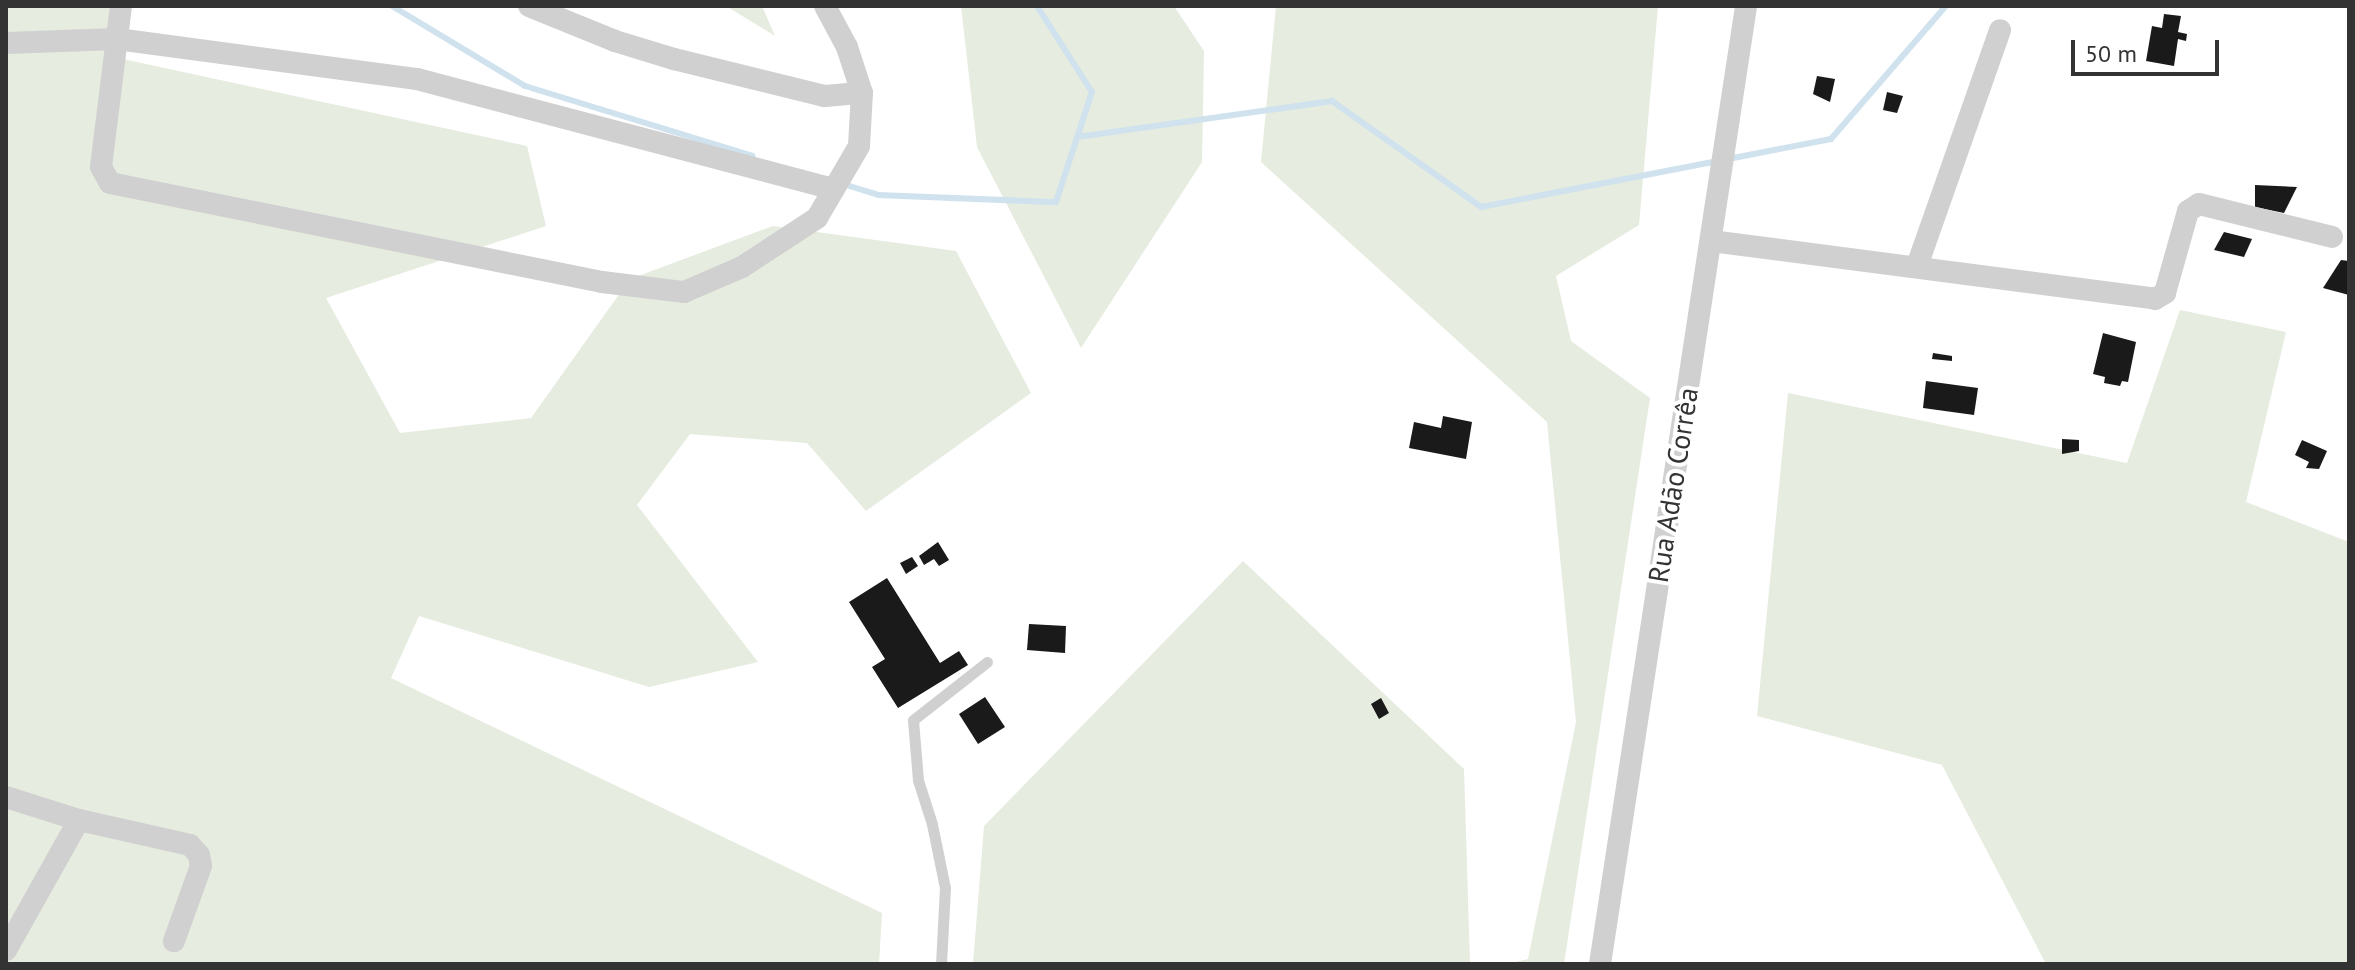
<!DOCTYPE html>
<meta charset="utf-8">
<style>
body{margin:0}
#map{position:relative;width:2355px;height:970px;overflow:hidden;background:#fff;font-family:"PT Sans",sans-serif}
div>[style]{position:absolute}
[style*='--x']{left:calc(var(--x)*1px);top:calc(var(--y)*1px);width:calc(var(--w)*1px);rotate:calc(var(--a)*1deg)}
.green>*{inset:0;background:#e6ecdf}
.stream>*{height:6px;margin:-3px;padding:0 3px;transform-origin:3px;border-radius:3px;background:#cfe2ee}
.building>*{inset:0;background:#1a1a1a}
.lane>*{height:11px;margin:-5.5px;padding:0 5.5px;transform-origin:5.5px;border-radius:5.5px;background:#d0d0d0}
.street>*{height:22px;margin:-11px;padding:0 11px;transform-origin:11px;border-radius:11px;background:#d0d0d0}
span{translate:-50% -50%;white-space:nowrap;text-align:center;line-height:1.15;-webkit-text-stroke:8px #fff;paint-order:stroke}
.street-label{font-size:28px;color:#333}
.frame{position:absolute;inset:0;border:8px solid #333;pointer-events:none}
.scale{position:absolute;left:2071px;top:40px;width:148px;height:36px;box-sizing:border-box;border:4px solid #333;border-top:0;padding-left:10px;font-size:24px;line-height:28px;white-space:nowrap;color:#333;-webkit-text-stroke:6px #fff;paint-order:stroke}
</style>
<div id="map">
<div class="green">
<i style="clip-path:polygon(6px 6px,112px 6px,109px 56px,527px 146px,546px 226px,326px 298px,400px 433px,531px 418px,630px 279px,773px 226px,956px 251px,1031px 393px,866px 511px,807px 443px,690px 434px,637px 505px,758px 662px,649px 687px,419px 616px,391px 678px,882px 913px,879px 964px,6px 964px)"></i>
<i style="clip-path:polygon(726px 6px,762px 6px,775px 36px)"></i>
<i style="clip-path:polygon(961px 6px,1174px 6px,1204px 51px,1202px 162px,1081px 348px,977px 147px)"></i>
<i style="clip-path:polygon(1276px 6px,1658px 6px,1639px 225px,1556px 276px,1571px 341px,1650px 398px,1564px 964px,1507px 964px,1528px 959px,1576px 722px,1547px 422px,1261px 162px)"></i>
<i style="clip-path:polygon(2180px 310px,2286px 332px,2246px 502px,2349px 542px,2349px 964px,2046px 964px,1942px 765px,1757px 716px,1788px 393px,2127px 463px)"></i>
<i style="clip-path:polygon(1243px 561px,1464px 769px,1470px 964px,973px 964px,984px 826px)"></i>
</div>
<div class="stream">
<i style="--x:392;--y:6;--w:155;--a:31"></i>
<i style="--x:525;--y:86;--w:238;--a:17.1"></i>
<i style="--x:1077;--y:137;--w:258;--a:-8"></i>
<i style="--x:1332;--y:101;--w:183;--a:35.4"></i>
<i style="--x:1481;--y:207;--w:240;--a:-11"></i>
<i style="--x:1728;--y:159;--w:105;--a:-11"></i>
<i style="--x:1831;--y:139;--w:176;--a:-49.2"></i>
<i style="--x:843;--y:184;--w:37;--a:17"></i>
<i style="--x:878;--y:195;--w:178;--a:2.3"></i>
<i style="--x:1056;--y:202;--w:116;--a:-71.9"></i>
<i style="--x:1092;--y:92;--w:102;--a:-122.6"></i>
</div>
<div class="building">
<i style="clip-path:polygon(2164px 14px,2181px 16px,2178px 32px,2187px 34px,2186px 41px,2178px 39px,2174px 66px,2146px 61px,2152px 26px,2162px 28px)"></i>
<i style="clip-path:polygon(1817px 76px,1835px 79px,1830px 102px,1813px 94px)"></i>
<i style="clip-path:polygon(1887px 92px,1903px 96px,1897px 113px,1883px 110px)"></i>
<i style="clip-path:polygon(2255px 185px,2297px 187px,2284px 213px,2255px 207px)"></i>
<i style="clip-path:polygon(2224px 232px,2252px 239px,2244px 257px,2214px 250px)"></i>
<i style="clip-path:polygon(2341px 260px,2349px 261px,2349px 295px,2323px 288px)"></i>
<i style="clip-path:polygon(2103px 333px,2136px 342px,2128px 382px,2122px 381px,2120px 386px,2104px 383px,2105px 377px,2093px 374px)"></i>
<i style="clip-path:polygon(1933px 353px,1952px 356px,1952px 361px,1932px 359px)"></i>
<i style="clip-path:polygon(1926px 381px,1978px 388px,1974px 415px,1923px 408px)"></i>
<i style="clip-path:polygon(1443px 416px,1472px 422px,1466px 459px,1409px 448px,1414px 422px,1441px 428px)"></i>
<i style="clip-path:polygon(2062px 439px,2079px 440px,2079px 451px,2062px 454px)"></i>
<i style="clip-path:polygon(2302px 440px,2327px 451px,2319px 469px,2306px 468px,2309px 462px,2295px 455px)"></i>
<i style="clip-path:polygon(938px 542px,949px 560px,939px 566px,934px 559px,924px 565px,919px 556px)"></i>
<i style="clip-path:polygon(912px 557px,918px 566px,906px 574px,900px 563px)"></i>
<i style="clip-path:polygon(887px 578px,940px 663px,959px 651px,968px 665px,898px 708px,872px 667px,885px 659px,849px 602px)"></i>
<i style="clip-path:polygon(1029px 624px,1066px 626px,1065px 653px,1027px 650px)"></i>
<i style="clip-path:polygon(985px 697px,1005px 727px,978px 744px,959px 714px)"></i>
<i style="clip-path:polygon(1381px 698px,1389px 713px,1379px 719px,1371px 704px)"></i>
</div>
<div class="lane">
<i style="--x:941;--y:964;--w:76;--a:-87"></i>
<i style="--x:945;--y:888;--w:65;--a:-101.5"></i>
<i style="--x:932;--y:824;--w:46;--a:-107.7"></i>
<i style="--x:918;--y:780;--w:60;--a:-94.8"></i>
<i style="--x:913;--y:720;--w:94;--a:-38.1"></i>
</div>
<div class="street">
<i style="--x:121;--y:6;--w:162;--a:97.1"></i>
<i style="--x:101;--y:167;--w:18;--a:61"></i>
<i style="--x:110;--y:183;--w:502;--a:11.38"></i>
<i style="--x:602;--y:282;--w:83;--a:7"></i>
<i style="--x:684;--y:292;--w:63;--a:-23.3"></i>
<i style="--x:742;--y:267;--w:90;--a:-33.2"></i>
<i style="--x:817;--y:218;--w:83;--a:-59.7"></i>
<i style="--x:859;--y:146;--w:53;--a:-86.8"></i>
<i style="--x:862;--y:93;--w:48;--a:-108.1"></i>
<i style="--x:847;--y:47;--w:47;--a:-118.2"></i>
<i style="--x:529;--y:6;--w:93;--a:22.1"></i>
<i style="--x:615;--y:41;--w:62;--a:17"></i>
<i style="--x:674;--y:59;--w:155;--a:13.8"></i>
<i style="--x:825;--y:96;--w:37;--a:-5"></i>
<i style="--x:6;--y:43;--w:111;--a:-2.1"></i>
<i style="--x:117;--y:39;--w:303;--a:7.6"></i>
<i style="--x:417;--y:79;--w:431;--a:14.8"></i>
<i style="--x:1711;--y:241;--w:448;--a:7.4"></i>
<i style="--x:2155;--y:299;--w:12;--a:-31"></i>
<i style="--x:2165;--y:293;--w:85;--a:-74.3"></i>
<i style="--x:2188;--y:211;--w:13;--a:-32"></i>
<i style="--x:2199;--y:204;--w:137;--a:13.9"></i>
<i style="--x:1917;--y:266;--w:250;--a:-70.6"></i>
<i style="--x:6;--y:797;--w:77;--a:17.5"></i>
<i style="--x:79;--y:820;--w:114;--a:12.7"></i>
<i style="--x:190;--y:845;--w:13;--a:48"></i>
<i style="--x:199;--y:855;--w:11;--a:80"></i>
<i style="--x:201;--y:866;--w:80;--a:109.8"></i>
<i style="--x:6;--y:950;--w:149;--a:-60.7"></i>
<i style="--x:1600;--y:964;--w:969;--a:-81.33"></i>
</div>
<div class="street-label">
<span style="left:1673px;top:485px;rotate:-81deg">Rua Adão Corrêa</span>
</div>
<div class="frame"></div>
<div class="scale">50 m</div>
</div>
